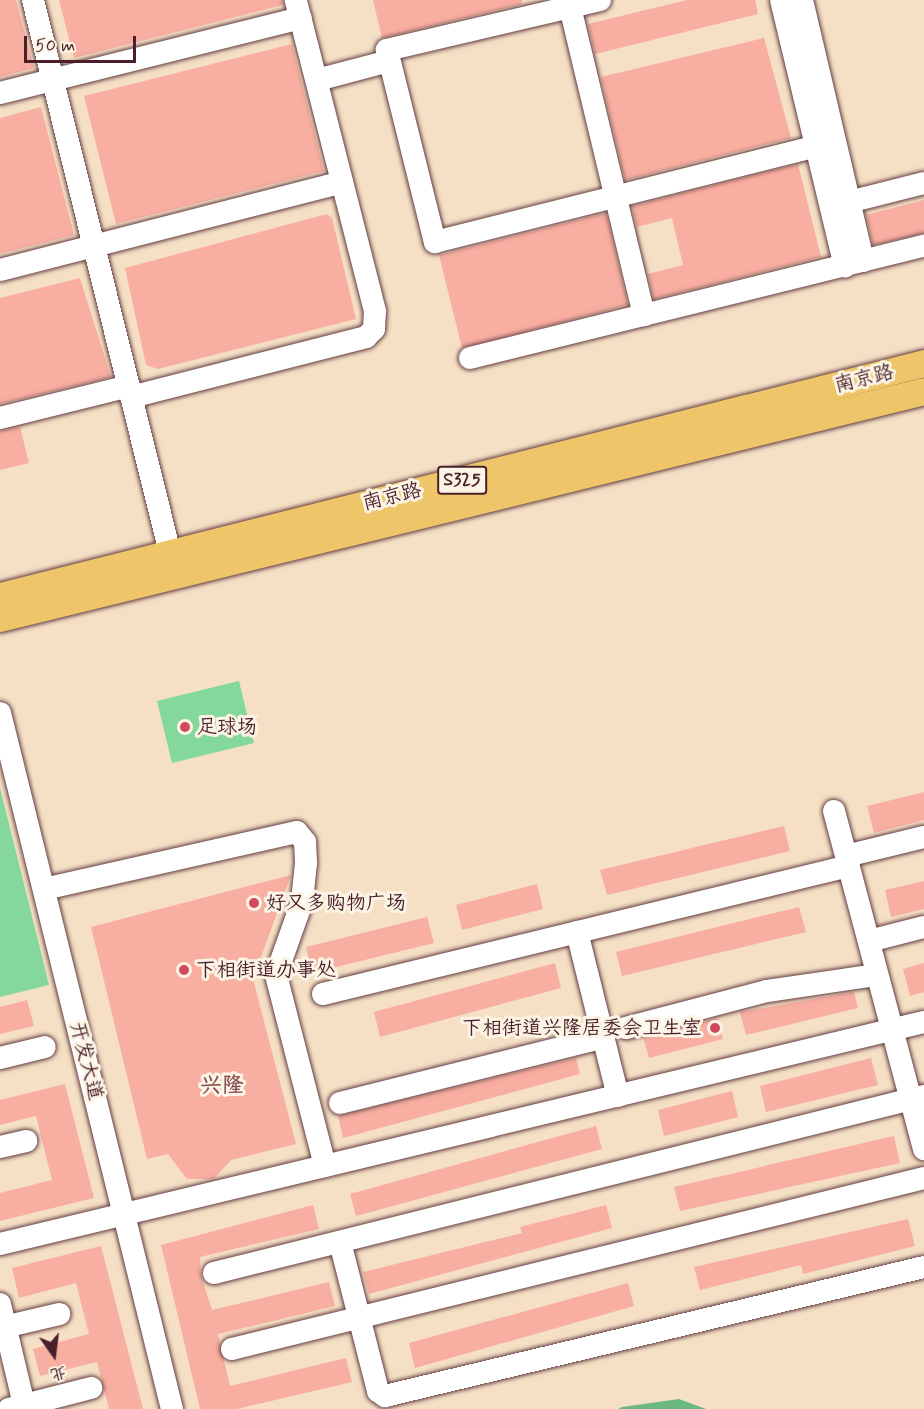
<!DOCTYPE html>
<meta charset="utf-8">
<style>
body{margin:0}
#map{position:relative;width:924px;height:1409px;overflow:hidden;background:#f5e0c5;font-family:Mynerve,"LXGW WenKai TC",sans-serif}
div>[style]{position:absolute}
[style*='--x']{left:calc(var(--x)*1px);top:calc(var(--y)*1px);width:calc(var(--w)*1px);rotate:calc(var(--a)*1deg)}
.green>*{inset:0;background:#84d89b}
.forest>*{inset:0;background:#6bb883}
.building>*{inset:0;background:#f8aea0}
.roads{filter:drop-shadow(0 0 2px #643c42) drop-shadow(0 0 2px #643c42)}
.minor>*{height:22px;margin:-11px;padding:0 11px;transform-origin:11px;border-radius:11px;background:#fff}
.major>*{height:27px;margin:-13.5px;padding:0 13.5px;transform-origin:13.5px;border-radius:13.5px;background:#eec569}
.dots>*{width:16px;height:16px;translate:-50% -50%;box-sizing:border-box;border:3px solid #fcf5e5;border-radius:50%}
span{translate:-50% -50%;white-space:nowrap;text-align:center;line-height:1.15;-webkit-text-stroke:6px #fcf5e5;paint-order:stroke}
.shield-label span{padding:2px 4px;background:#fcf5e5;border:2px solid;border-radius:4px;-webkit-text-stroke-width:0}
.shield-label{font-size:18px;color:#4a1f2b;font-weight:700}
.street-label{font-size:20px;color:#4a1f2b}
.poi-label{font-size:20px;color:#4a1f2b}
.left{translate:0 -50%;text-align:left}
.right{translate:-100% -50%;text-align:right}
.quarter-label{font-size:22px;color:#875154;font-weight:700}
.north{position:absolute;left:24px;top:1325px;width:60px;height:60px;-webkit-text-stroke:4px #fcf5e5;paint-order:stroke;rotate:166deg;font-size:16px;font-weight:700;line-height:24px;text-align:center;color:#4a1f2b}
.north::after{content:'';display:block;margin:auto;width:21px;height:27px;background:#4a1f2b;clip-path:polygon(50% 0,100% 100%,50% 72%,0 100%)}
.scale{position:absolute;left:24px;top:36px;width:112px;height:27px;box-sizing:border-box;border:3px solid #4a1f2b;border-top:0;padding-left:8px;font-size:18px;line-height:21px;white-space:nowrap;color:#4a1f2b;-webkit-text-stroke:4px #fcf5e5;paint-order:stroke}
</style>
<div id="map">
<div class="green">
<i style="clip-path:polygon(239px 681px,254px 743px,172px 763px,157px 701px)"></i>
<i style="clip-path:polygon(0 788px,49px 985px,0 997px)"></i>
</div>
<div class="forest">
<i style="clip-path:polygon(679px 1399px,706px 1409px,618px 1409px,622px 1407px)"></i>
</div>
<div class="building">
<i style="clip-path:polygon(0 0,16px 0,34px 68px,0 77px)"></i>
<i style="clip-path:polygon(59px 0,283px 0,283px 5px,74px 58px)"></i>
<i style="clip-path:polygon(373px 0,522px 0,522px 4px,382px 38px)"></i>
<i style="clip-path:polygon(687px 0,755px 0,758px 14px,595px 54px,588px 24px)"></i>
<i style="clip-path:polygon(764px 38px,791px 138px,625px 180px,601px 77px)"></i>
<i style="clip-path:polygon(292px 44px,324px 171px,116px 224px,84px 96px)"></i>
<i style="clip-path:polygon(41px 107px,74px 235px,0 254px,0 118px)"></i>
<i style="clip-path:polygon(798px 164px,821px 257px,654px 299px,648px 274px,683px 265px,672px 218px,637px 227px,632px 206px)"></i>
<i style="clip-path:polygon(924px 200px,924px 233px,873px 245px,866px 215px)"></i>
<i style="clip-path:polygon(606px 213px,628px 305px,462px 348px,439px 255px)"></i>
<i style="clip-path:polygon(327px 214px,332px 218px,356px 319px,158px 369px,146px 365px,125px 268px)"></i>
<i style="clip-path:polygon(80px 278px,111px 377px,0 404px,0 298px)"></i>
<i style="clip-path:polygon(20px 427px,29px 463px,0 470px,0 431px)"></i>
<i style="clip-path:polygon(924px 792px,924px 820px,874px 833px,867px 806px)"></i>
<i style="clip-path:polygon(784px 826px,790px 851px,607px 895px,600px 870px)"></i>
<i style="clip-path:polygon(291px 875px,253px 979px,296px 1144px,231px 1160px,214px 1179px,187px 1179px,168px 1154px,147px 1159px,91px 927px)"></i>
<i style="clip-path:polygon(924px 881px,924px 909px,891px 917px,885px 890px)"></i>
<i style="clip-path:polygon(537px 884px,543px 909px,462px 930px,456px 905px)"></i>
<i style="clip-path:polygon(799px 907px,806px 932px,622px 976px,616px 952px)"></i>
<i style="clip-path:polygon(427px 917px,434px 943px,312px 973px,306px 947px)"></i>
<i style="clip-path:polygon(555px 963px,561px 988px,380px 1037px,374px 1012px)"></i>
<i style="clip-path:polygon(924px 963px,924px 992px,910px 996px,903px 969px)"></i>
<i style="clip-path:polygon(854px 992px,858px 1008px,746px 1035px,740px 1012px)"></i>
<i style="clip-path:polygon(27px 1000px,34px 1026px,0 1034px,0 1007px)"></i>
<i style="clip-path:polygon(717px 1018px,723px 1039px,649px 1058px,643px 1037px)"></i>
<i style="clip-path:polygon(576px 1058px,580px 1074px,343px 1138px,338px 1116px)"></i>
<i style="clip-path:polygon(871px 1058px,878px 1085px,766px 1112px,760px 1086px)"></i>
<i style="clip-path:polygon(65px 1084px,94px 1198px,0 1221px,0 1193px,52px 1180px,36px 1116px,0 1125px,0 1100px)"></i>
<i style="clip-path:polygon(732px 1091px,738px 1117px,664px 1136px,658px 1110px)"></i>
<i style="clip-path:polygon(596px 1126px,602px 1149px,356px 1216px,350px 1194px)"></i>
<i style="clip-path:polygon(894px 1136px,900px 1163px,680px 1211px,674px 1187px)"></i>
<i style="clip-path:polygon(313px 1205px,319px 1229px,200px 1257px,201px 1276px,212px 1310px,329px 1282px,335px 1306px,218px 1334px,230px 1386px,346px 1358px,352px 1382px,237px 1409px,200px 1409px,161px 1245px)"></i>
<i style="clip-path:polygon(606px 1205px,612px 1228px,369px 1294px,363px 1272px,522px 1233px,520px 1227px)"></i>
<i style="clip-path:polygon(908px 1219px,915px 1246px,803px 1274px,801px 1265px,700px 1290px,694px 1267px)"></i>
<i style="clip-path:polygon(101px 1246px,143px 1409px,109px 1409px,97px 1362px,40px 1376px,33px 1349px,89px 1334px,76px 1283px,19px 1298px,12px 1268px)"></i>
<i style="clip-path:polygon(628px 1283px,634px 1306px,415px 1368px,409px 1343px)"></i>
</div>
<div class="roads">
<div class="minor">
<i style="--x:33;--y:0;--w:570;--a:76.09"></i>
<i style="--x:600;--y:0;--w:219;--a:166.8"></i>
<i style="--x:387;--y:50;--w:198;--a:76"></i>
<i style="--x:435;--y:242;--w:393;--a:-14.1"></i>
<i style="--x:781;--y:0;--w:274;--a:76.5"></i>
<i style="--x:802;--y:0;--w:268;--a:76.8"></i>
<i style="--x:570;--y:7;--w:317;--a:76.5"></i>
<i style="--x:317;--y:80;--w:74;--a:-14.8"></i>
<i style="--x:0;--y:93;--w:310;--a:-14"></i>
<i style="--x:849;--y:202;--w:77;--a:-14.2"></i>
<i style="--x:0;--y:270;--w:353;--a:-14.4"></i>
<i style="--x:470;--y:358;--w:468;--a:-13.9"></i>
<i style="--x:131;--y:397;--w:243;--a:-14.3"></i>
<i style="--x:366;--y:337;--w:11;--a:-45"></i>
<i style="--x:374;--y:329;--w:18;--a:-87"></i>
<i style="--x:375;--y:311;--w:321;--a:-104.3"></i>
<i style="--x:0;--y:418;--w:133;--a:-13.9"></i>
<i style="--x:0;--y:713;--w:717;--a:76.12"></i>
<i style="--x:834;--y:811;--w:350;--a:75.1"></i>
<i style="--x:846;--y:856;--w:80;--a:-13.7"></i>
<i style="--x:44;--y:889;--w:259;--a:-12.7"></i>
<i style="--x:297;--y:832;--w:13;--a:51"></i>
<i style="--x:305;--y:842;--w:21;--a:87"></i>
<i style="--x:306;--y:863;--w:39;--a:96"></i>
<i style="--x:302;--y:902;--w:77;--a:109.6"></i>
<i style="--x:276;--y:975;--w:197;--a:75.6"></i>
<i style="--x:577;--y:932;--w:169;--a:76"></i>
<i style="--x:869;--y:941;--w:57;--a:-14.3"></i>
<i style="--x:323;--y:994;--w:541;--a:-13.68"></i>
<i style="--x:626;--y:1028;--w:146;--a:-14.7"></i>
<i style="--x:767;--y:991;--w:111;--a:-8.3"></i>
<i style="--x:0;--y:1058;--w:46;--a:-13.7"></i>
<i style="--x:340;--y:1103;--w:272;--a:-14"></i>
<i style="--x:0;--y:1147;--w:27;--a:-13"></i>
<i style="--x:340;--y:1242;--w:154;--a:75.7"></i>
<i style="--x:378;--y:1391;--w:9;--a:36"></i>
<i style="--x:385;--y:1396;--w:554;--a:-13.46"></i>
<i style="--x:0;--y:1244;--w:950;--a:-13.51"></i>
<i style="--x:214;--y:1273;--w:732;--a:-14"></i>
<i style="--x:0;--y:1304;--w:108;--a:76.6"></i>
<i style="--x:0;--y:1328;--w:61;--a:-13.3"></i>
<i style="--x:232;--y:1349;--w:713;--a:-13.88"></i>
<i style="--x:9;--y:1409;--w:85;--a:-14.4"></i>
</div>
<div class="major">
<i style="--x:0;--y:596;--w:953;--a:-14.15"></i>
<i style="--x:0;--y:618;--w:951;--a:-13.8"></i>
</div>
</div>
<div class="dots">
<i style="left:185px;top:727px;background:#d1495b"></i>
<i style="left:254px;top:903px;background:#d1495b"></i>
<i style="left:184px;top:970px;background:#d1495b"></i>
<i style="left:715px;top:1028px;background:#d1495b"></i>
</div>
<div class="shield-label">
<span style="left:462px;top:480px">S325</span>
</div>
<div class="street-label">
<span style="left:864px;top:379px;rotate:-14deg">南京路</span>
<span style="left:392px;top:497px;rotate:-14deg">南京路</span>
<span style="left:86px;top:1061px;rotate:76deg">开发大道</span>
</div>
<div class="poi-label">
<span class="left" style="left:197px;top:727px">足球场</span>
<span class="left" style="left:266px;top:903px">好又多购物广场</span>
<span class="left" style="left:196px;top:970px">下相街道办事处</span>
<span class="right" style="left:702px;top:1028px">下相街道兴隆居委会卫生室</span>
</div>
<div class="quarter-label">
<span style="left:222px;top:1087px">兴隆</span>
</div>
<div class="north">北</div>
<div class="scale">50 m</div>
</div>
